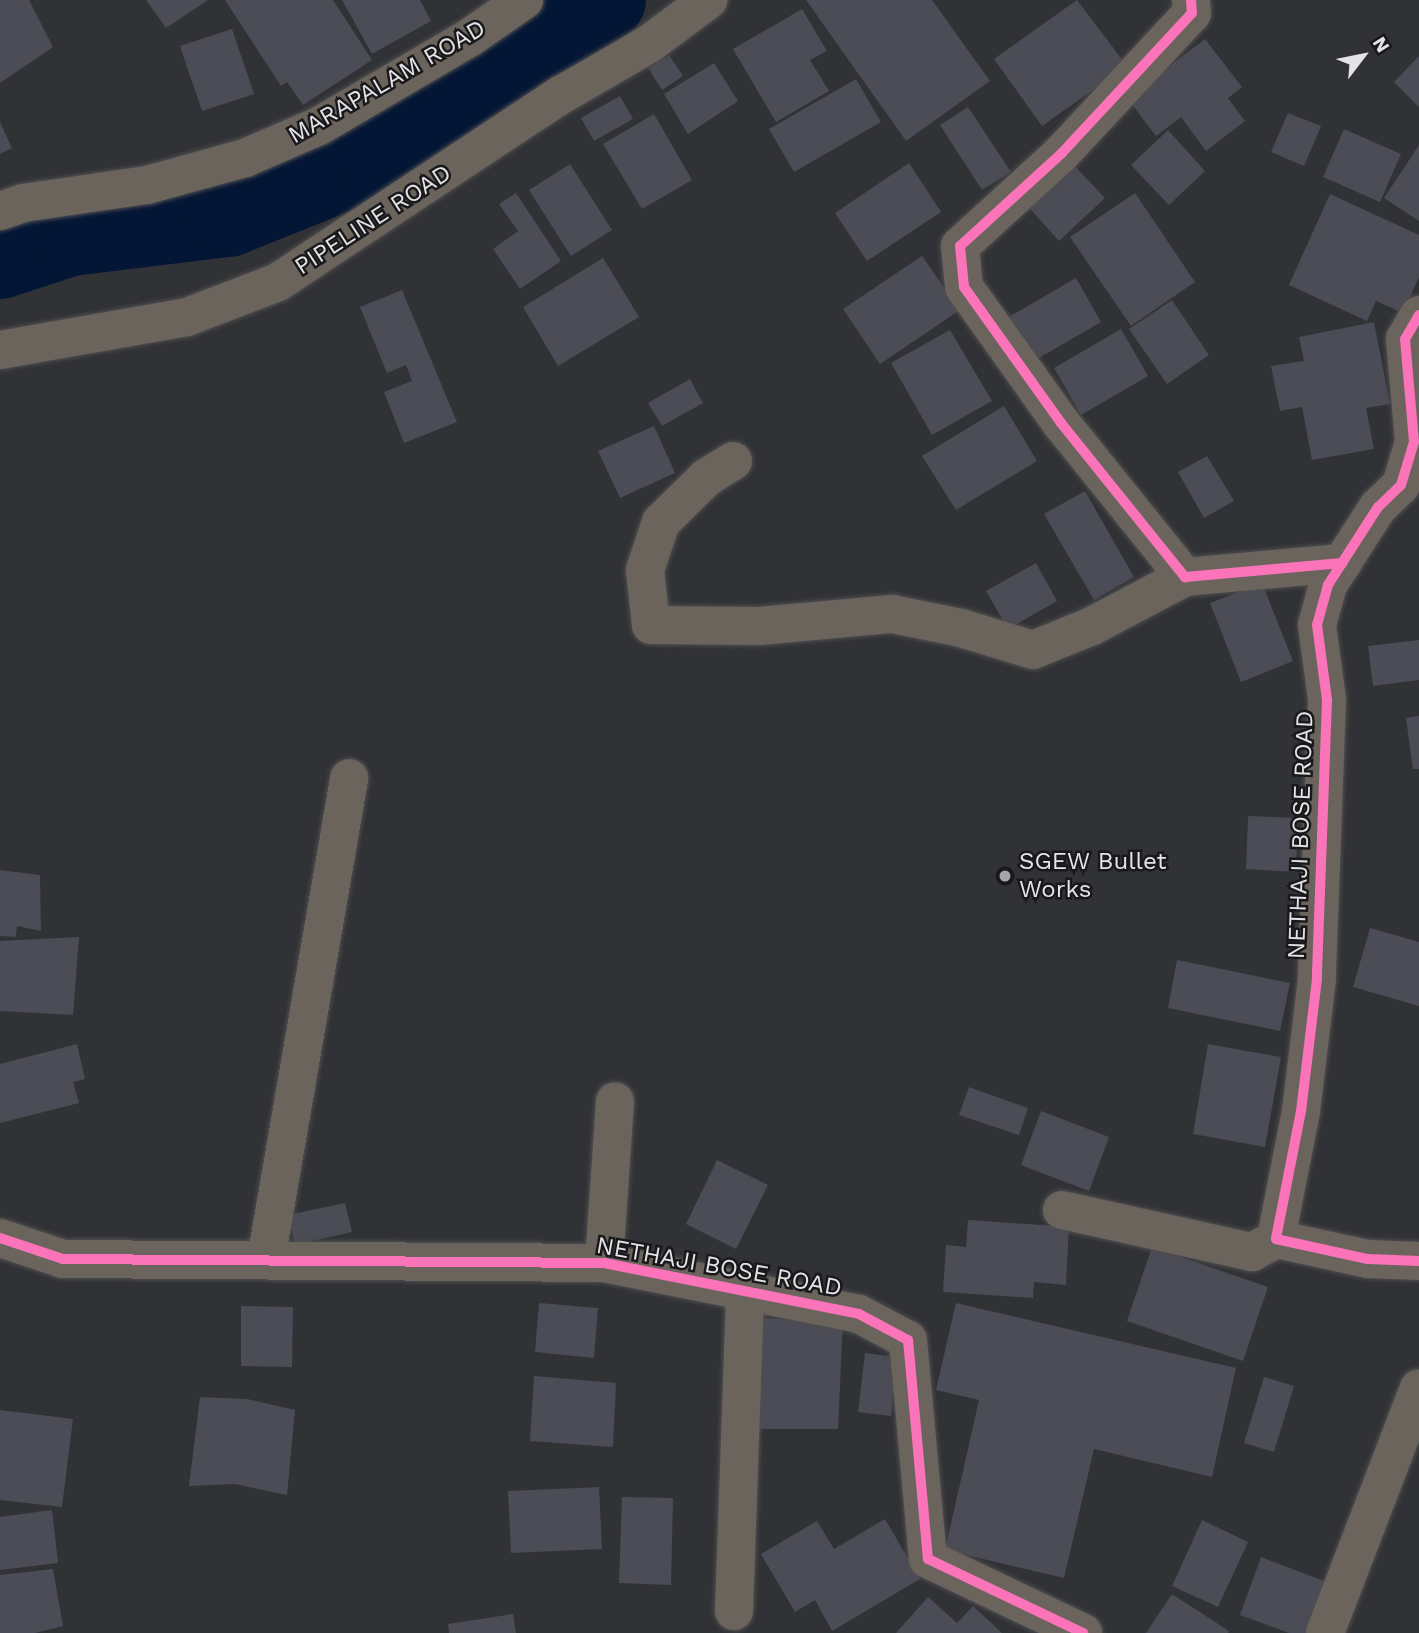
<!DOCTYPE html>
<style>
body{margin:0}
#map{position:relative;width:1419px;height:1633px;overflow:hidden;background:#313235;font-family:"Work Sans",sans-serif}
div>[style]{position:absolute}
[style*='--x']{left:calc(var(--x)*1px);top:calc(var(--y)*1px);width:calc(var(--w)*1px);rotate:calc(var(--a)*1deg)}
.river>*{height:77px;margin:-38.5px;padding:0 38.5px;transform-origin:38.5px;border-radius:38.5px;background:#041635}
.building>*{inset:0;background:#4b4c56}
.roads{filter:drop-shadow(0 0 2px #4e4e51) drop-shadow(0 0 2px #4e4e51)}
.minor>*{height:38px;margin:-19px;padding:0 19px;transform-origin:19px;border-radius:19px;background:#6b645c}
.cycleway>*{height:10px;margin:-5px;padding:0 5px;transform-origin:5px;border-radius:5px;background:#fb73b8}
.dots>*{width:19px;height:19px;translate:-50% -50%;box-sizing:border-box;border:4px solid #19191b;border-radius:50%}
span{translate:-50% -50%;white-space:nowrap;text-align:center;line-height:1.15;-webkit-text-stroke:5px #19191b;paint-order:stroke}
.street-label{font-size:24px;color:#e4e4e8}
.poi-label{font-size:24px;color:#e4e4e8}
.left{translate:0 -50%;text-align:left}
.north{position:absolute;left:1328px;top:21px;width:70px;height:70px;-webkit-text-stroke:5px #19191b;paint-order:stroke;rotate:58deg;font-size:19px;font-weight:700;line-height:28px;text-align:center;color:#e4e4e8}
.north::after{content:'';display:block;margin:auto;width:24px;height:32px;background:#e4e4e8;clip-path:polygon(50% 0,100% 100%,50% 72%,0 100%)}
</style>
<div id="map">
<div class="river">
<i style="--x:0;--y:260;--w:74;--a:-18.2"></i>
<i style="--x:70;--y:237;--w:159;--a:-6.9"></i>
<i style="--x:228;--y:218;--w:158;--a:-21.9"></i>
<i style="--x:375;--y:159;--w:281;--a:-34.4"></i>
</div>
<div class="building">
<i style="clip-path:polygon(0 0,29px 0,53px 47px,0 83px)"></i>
<i style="clip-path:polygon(146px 0,208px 0,166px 28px)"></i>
<i style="clip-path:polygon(225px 0,333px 0,372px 60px,303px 105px,287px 82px,281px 86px)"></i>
<i style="clip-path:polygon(342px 0,420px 0,431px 21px,372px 54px)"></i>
<i style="clip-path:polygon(806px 0,932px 0,990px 81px,906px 141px)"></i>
<i style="clip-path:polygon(1077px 0,1127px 66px,1042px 126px,994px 59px)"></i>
<i style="clip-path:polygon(802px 9px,827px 51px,810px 60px,829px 91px,776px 122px,733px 49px)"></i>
<i style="clip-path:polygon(232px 29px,254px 94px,202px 111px,180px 46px)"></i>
<i style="clip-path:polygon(1205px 39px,1242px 87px,1228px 98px,1245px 121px,1206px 151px,1181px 117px,1156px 136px,1127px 98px)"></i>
<i style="clip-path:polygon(669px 55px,683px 76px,662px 90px,648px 68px)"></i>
<i style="clip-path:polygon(1419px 56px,1419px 107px,1394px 82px)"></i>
<i style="clip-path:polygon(714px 63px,738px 101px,688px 134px,664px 94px)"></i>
<i style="clip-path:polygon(856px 79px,881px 122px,794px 172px,769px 129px)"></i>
<i style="clip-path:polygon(620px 96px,633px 119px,594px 141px,581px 118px)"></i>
<i style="clip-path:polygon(968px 107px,1011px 172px,982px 190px,940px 125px)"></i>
<i style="clip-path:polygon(1288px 113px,1321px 126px,1304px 166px,1271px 152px)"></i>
<i style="clip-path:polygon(654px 114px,692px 180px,642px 209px,603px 144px)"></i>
<i style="clip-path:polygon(0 122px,12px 148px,0 154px)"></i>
<i style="clip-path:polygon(1344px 129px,1401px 154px,1380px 202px,1323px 177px)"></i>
<i style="clip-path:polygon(1168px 130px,1205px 171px,1169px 205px,1131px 165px)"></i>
<i style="clip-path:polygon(1419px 145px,1419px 221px,1384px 198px)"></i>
<i style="clip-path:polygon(1068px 159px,1105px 198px,1059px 241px,1023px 201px)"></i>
<i style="clip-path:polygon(909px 163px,941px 212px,867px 261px,835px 213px)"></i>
<i style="clip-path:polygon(570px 164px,612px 230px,571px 256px,529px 190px)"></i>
<i style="clip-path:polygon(516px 193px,561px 261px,520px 289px,493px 249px,518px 231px,499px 204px)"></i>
<i style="clip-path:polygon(1135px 193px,1195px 282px,1131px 326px,1070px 237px)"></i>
<i style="clip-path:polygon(1330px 194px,1419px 235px,1419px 277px,1403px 313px,1376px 301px,1367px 321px,1289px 285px)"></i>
<i style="clip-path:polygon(922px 256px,960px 310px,880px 364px,843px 309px)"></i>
<i style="clip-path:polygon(603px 258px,639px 317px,558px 366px,523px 307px)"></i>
<i style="clip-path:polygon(1076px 278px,1101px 322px,1032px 362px,1007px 318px)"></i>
<i style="clip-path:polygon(402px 290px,457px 422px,404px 443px,384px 392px,412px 381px,406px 365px,387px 373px,360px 307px)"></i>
<i style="clip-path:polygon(1172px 300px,1209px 355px,1167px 384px,1129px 329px)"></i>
<i style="clip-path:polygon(1374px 322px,1390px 404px,1366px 408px,1374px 449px,1312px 460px,1302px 407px,1280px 411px,1271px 366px,1304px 361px,1299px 337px)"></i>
<i style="clip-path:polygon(1121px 329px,1148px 376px,1081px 415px,1054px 368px)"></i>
<i style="clip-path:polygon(950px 330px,992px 401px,932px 435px,891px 363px)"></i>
<i style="clip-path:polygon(690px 379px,703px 403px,662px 426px,648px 403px)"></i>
<i style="clip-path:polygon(1004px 406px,1037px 461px,956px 510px,922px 456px)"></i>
<i style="clip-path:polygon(654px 426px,675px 473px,620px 498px,598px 451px)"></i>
<i style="clip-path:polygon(1207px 456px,1234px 501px,1204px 518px,1178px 472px)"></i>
<i style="clip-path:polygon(1085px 491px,1134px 577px,1094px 600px,1044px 514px)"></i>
<i style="clip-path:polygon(1036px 563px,1057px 601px,1008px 629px,986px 591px)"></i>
<i style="clip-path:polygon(1262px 583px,1293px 661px,1241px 682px,1210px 603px)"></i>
<i style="clip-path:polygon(1419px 640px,1419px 680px,1373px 686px,1368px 646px)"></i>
<i style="clip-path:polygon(1419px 716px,1419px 769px,1413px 769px,1406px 718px)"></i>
<i style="clip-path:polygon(1248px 816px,1298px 818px,1296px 872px,1246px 869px)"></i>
<i style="clip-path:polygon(0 870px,40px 875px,41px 931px,17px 926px,16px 937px,0 936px)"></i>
<i style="clip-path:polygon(1370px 928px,1419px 942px,1419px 1006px,1353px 987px)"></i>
<i style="clip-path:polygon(79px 937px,73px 1015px,0 1011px,0 941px)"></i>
<i style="clip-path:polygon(1177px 960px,1290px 983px,1280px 1031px,1168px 1008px)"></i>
<i style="clip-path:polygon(77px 1044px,85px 1079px,73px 1082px,79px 1103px,0 1123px,0 1064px)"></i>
<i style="clip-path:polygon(1208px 1044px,1281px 1057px,1265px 1147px,1193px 1134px)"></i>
<i style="clip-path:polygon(969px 1087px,1028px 1108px,1019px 1135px,959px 1115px)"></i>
<i style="clip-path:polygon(1041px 1111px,1109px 1137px,1089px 1191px,1021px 1165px)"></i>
<i style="clip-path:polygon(717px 1160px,768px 1185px,736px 1249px,686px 1224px)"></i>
<i style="clip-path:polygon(345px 1203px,352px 1232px,295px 1245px,288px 1215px)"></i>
<i style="clip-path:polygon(968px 1220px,1069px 1227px,1066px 1285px,1034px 1282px,1033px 1298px,943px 1292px,946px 1245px,966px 1247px)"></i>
<i style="clip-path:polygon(1152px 1247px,1268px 1287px,1243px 1361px,1127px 1321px)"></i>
<i style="clip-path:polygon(539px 1303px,598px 1308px,594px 1358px,535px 1352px)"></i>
<i style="clip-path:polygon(956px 1303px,1236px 1368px,1212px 1477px,1094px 1449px,1064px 1578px,945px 1550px,979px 1400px,936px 1390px)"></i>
<i style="clip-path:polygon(241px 1306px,293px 1307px,292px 1367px,241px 1366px)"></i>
<i style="clip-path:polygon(755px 1318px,843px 1320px,838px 1429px,750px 1429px)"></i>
<i style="clip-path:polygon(865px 1353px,897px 1357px,891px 1416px,858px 1412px)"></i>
<i style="clip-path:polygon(534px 1376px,616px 1383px,613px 1447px,530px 1441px)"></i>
<i style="clip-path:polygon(1264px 1377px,1294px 1386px,1274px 1452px,1244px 1443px)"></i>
<i style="clip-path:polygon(200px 1397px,247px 1399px,295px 1410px,287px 1495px,235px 1484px,189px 1486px)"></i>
<i style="clip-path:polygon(0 1410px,73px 1419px,62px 1507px,0 1500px)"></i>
<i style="clip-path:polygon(599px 1487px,602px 1549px,511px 1553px,508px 1491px)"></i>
<i style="clip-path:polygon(622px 1497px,673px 1498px,671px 1585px,619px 1583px)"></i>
<i style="clip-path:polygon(52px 1510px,58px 1563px,0 1570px,0 1517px)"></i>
<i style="clip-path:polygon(885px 1519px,920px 1579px,832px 1631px,815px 1600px,795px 1612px,761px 1554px,817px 1521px,834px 1549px)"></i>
<i style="clip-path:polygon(1202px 1520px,1248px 1542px,1218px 1607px,1172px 1586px)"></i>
<i style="clip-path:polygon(1261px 1557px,1327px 1582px,1309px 1633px,1289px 1633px,1240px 1615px)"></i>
<i style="clip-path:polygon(53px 1569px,63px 1626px,35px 1633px,0 1633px,0 1575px)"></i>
<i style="clip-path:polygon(1172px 1594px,1229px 1631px,1228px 1633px,1146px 1633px)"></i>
<i style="clip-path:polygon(928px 1597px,957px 1623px,973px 1606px,1002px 1633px,896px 1633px)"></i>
<i style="clip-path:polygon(513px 1614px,516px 1633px,449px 1633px,448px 1624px)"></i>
</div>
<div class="roads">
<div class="minor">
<i style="--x:1191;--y:0;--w:13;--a:86"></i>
<i style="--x:1192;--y:13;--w:191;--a:132.9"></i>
<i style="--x:1062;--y:153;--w:138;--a:137.6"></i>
<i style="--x:960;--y:246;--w:41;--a:84.4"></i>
<i style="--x:964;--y:287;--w:167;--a:54.5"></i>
<i style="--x:1061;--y:423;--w:198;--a:51.2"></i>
<i style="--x:1185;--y:577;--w:158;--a:-5.1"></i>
<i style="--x:0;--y:211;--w:24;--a:-19"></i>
<i style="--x:23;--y:203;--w:125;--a:-8.3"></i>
<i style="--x:147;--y:185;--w:102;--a:-15.4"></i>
<i style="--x:245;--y:158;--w:81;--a:-23.4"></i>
<i style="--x:319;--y:126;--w:174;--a:-30.4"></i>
<i style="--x:469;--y:38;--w:67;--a:-34.6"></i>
<i style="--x:1419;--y:315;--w:28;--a:120"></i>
<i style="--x:1405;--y:339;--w:103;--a:85"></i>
<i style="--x:1414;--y:442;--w:45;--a:106.8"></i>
<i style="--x:1401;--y:485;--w:32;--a:136"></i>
<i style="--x:1378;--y:507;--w:93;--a:122.7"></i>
<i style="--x:1328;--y:585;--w:41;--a:105.4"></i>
<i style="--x:1317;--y:625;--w:76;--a:82.4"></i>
<i style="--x:1327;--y:700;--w:279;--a:92.1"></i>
<i style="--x:1317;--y:979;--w:133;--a:96.9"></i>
<i style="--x:1301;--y:1111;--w:130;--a:101.1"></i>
<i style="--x:1276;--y:1239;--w:94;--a:12.3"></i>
<i style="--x:1368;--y:1259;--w:51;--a:2.2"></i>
<i style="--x:0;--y:350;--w:190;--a:-10"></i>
<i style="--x:187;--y:317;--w:97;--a:-21"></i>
<i style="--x:278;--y:282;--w:339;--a:-33.5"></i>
<i style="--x:561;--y:95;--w:102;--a:-30.1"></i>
<i style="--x:649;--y:44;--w:74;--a:-36.7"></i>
<i style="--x:733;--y:461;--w:32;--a:148"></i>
<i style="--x:706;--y:478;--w:63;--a:135.6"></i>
<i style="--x:661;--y:522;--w:51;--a:108.4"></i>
<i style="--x:645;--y:570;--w:55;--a:83.8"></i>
<i style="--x:651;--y:625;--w:108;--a:0.5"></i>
<i style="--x:759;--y:626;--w:134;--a:-5.2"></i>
<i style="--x:892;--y:614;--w:70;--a:11.5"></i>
<i style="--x:961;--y:628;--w:75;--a:17"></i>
<i style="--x:1033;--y:650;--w:64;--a:-22.1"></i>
<i style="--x:1092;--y:626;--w:105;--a:-27.8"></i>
<i style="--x:1062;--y:1210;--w:195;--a:12.5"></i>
<i style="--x:1252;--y:1252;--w:27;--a:-28"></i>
<i style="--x:0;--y:1238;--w:66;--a:18.4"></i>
<i style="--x:63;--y:1259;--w:541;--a:0.42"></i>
<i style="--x:604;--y:1263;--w:260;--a:11.3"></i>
<i style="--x:859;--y:1314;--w:55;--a:28"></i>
<i style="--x:908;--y:1340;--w:220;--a:84.8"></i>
<i style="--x:928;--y:1559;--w:172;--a:25.5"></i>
<i style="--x:266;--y:1260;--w:489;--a:-80.2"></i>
<i style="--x:604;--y:1263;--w:162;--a:-86.1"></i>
<i style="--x:734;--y:1611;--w:320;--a:-88"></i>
<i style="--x:1325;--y:1633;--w:262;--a:-69"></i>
</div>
</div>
<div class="cycleway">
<i style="--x:1191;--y:0;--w:13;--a:86"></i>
<i style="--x:1192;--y:13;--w:191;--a:132.9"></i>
<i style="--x:1062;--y:153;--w:138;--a:137.6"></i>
<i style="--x:960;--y:246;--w:41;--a:84.4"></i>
<i style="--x:964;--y:287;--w:167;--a:54.5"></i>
<i style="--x:1061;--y:423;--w:198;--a:51.2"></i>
<i style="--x:1185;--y:577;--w:158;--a:-5.1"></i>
<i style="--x:1419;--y:315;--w:28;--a:120"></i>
<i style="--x:1405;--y:339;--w:103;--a:85"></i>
<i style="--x:1414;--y:442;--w:45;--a:106.8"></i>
<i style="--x:1401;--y:485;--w:32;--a:136"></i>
<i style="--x:1378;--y:507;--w:93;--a:122.7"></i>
<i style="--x:1328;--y:585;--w:41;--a:105.4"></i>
<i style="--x:1317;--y:625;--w:76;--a:82.4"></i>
<i style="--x:1327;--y:700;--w:279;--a:92.1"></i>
<i style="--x:1317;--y:979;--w:133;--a:96.9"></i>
<i style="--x:1301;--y:1111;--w:130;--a:101.1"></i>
<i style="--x:1276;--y:1239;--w:94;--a:12.3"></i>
<i style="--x:1368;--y:1259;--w:51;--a:2.2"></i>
<i style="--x:0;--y:1238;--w:66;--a:18.4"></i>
<i style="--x:63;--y:1259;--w:541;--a:0.42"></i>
<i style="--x:604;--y:1263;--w:260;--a:11.3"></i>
<i style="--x:859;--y:1314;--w:55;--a:28"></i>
<i style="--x:908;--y:1340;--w:220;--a:84.8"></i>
<i style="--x:928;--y:1559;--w:172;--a:25.5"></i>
</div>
<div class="dots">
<i style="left:1005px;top:876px;background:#a5a6a9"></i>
</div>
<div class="street-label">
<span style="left:387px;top:82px;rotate:-30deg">MARAPALAM ROAD</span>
<span style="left:373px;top:220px;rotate:-33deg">PIPELINE ROAD</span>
<span style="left:1301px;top:835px;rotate:-88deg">NETHAJI BOSE ROAD</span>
<span style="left:719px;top:1267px;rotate:10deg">NETHAJI BOSE ROAD</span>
</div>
<div class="poi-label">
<span class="left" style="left:1019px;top:876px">SGEW Bullet<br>Works</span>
</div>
<div class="north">N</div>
</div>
